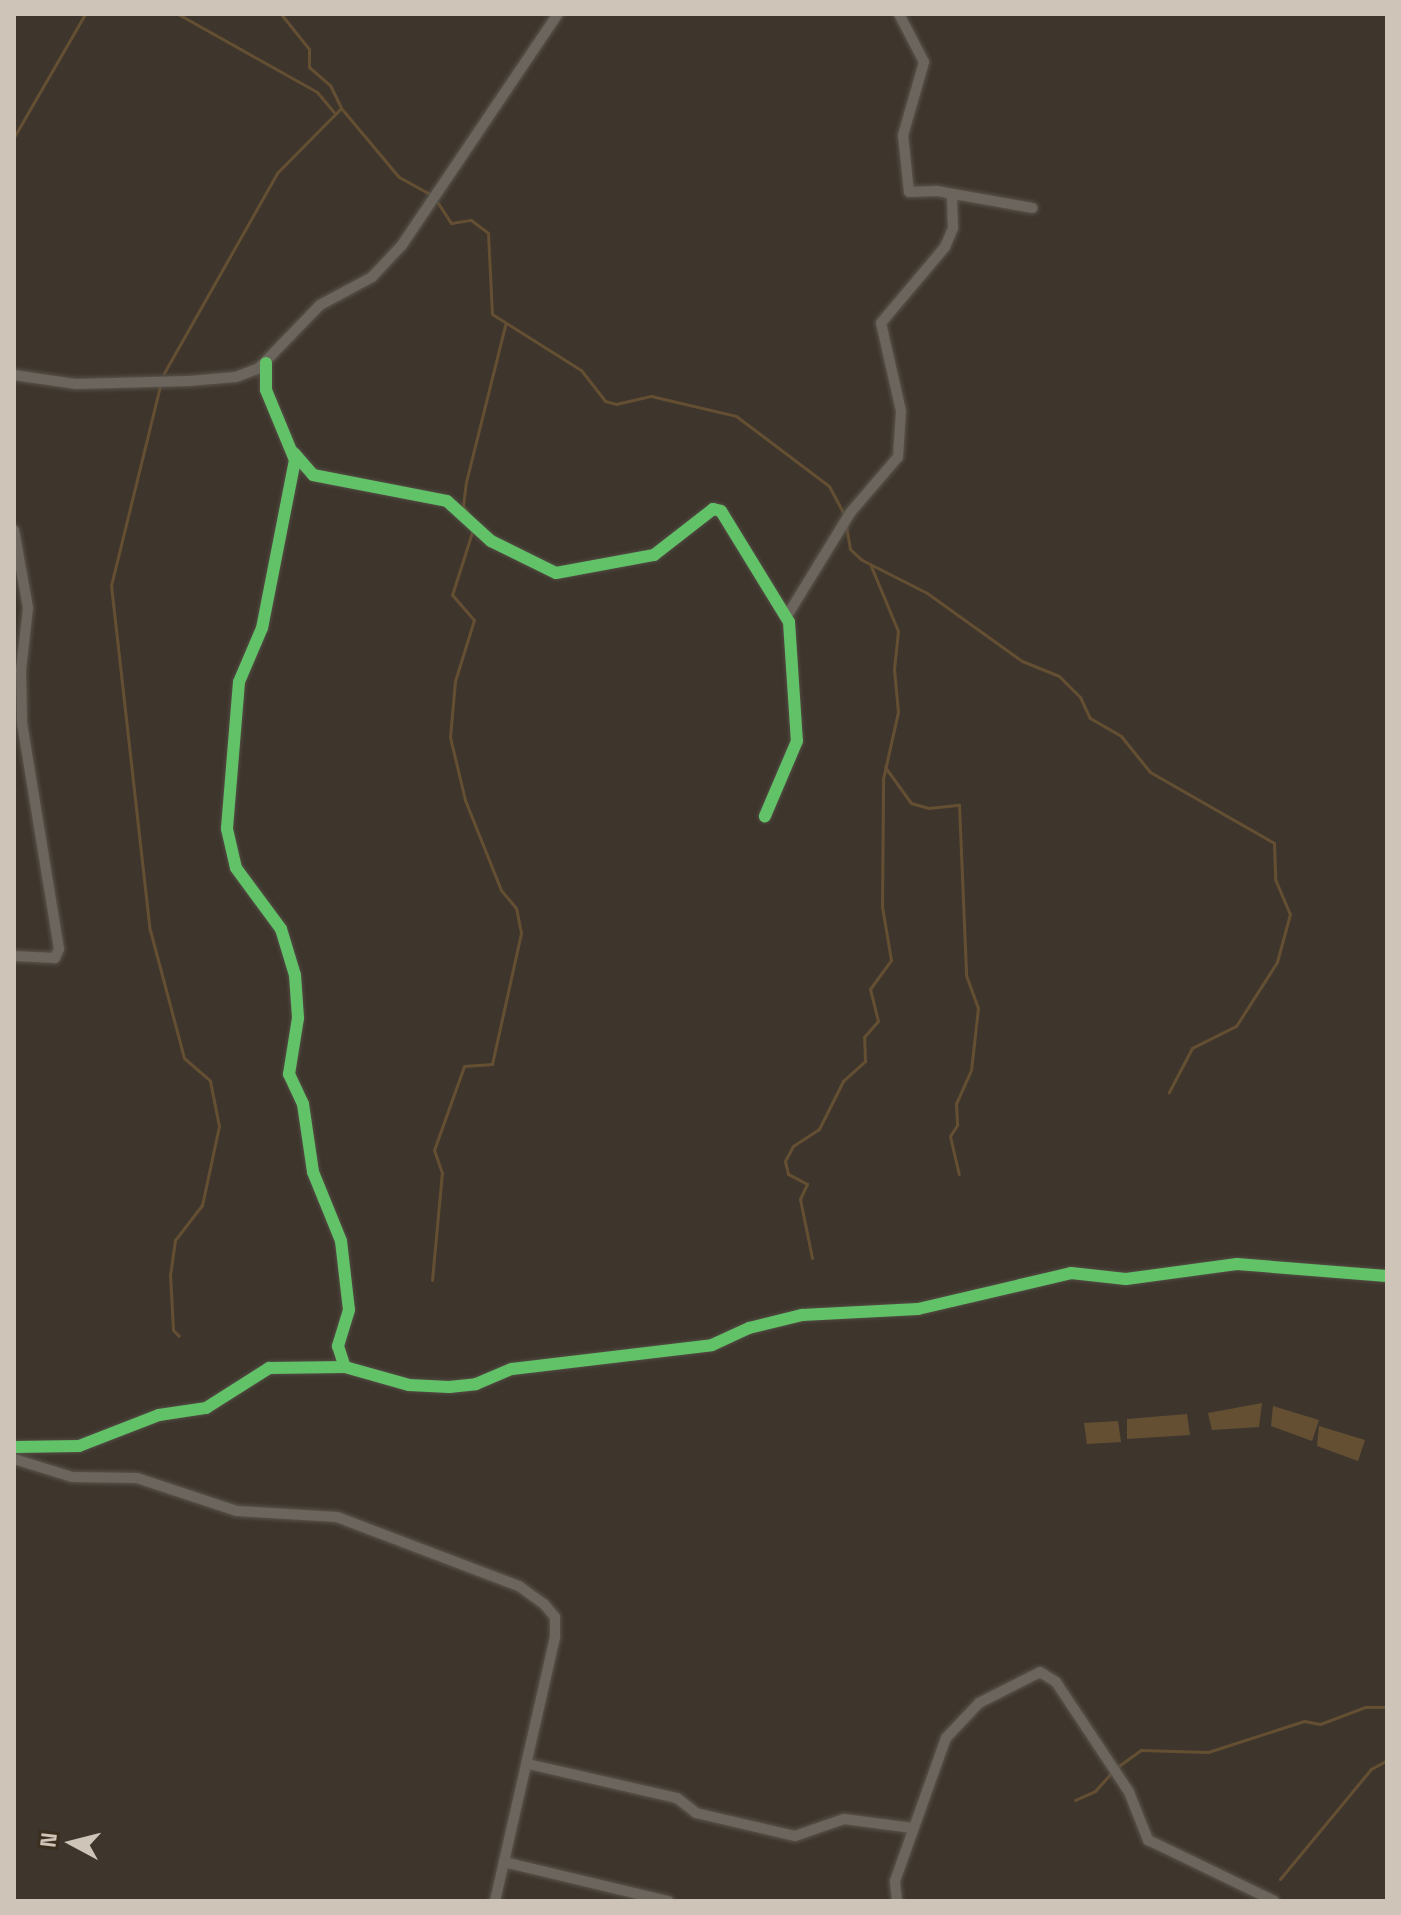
<!DOCTYPE html>
<style>
body{margin:0}
#map{position:relative;width:1401px;height:1915px;overflow:hidden;background:#3e362d;font-family:"Space Grotesk",sans-serif}
div>[style]{position:absolute}
[style*='--x']{left:calc(var(--x)*1px);top:calc(var(--y)*1px);width:calc(var(--w)*1px);rotate:calc(var(--a)*1deg)}
.water>*{inset:0;background:#654f33}
.stream>*{height:3px;margin:-1.5px;padding:0 1.5px;transform-origin:1.5px;border-radius:1.5px;background:#654f33}
.roads{filter:drop-shadow(0 0 2px #5a544b) drop-shadow(0 0 2px #5a544b)}
.minor>*{height:10px;margin:-5px;padding:0 5px;transform-origin:5px;border-radius:5px;background:#6b655e}
.cycleway>*{height:12px;margin:-6px;padding:0 6px;transform-origin:6px;border-radius:6px;background:#61c268}
span{translate:-50% -50%;white-space:nowrap;text-align:center;line-height:1.15;-webkit-text-stroke:7px #3a2e1e;paint-order:stroke}
.frame{position:absolute;inset:0;border:16px solid #cec4b7;pointer-events:none}
.north{position:absolute;left:32px;top:1803px;width:80px;height:80px;-webkit-text-stroke:6px #3a2e1e;paint-order:stroke;rotate:277deg;font-size:22px;font-weight:700;line-height:32px;text-align:center;color:#cec4b7}
.north::after{content:'';display:block;margin:auto;width:28px;height:36px;background:#cec4b7;clip-path:polygon(50% 0,100% 100%,50% 72%,0 100%)}
</style>
<div id="map">
<div class="water">
<i style="clip-path:polygon(1262px 1403px,1259px 1427px,1212px 1430px,1208px 1413px)"></i>
<i style="clip-path:polygon(1273px 1406px,1319px 1420px,1312px 1441px,1271px 1426px)"></i>
<i style="clip-path:polygon(1187px 1414px,1190px 1435px,1127px 1439px,1127px 1419px)"></i>
<i style="clip-path:polygon(1118px 1421px,1121px 1442px,1087px 1444px,1084px 1423px)"></i>
<i style="clip-path:polygon(1319px 1426px,1365px 1440px,1358px 1461px,1317px 1446px)"></i>
</div>
<div class="stream">
<i style="--x:178;--y:14;--w:159;--a:29.3"></i>
<i style="--x:317;--y:92;--w:26;--a:50"></i>
<i style="--x:281;--y:14;--w:45;--a:51.3"></i>
<i style="--x:309;--y:49;--w:18;--a:90"></i>
<i style="--x:309;--y:67;--w:28;--a:41"></i>
<i style="--x:330;--y:85;--w:25;--a:64"></i>
<i style="--x:341;--y:108;--w:90;--a:50"></i>
<i style="--x:399;--y:177;--w:38;--a:29"></i>
<i style="--x:14;--y:137;--w:142;--a:-60"></i>
<i style="--x:438;--y:203;--w:24;--a:57"></i>
<i style="--x:451;--y:223;--w:20;--a:-9"></i>
<i style="--x:471;--y:220;--w:21;--a:37"></i>
<i style="--x:488;--y:233;--w:81;--a:87.2"></i>
<i style="--x:492;--y:314;--w:105;--a:32.2"></i>
<i style="--x:581;--y:370;--w:39;--a:52"></i>
<i style="--x:605;--y:401;--w:11;--a:15"></i>
<i style="--x:616;--y:404;--w:36;--a:-13"></i>
<i style="--x:651;--y:396;--w:87;--a:13.2"></i>
<i style="--x:736;--y:416;--w:116;--a:37"></i>
<i style="--x:829;--y:486;--w:32;--a:62"></i>
<i style="--x:164;--y:373;--w:230;--a:-60.5"></i>
<i style="--x:277;--y:173;--w:91;--a:-45.4"></i>
<i style="--x:160;--y:386;--w:205;--a:103.8"></i>
<i style="--x:111;--y:585;--w:347;--a:83.6"></i>
<i style="--x:150;--y:930;--w:132;--a:75.1"></i>
<i style="--x:184;--y:1058;--w:35;--a:41"></i>
<i style="--x:210;--y:1081;--w:46;--a:78.7"></i>
<i style="--x:219;--y:1126;--w:81;--a:102.1"></i>
<i style="--x:202;--y:1205;--w:44;--a:127.6"></i>
<i style="--x:175;--y:1240;--w:34;--a:98"></i>
<i style="--x:170;--y:1274;--w:56;--a:86.9"></i>
<i style="--x:173;--y:1330;--w:8;--a:45"></i>
<i style="--x:475;--y:523;--w:21;--a:-125"></i>
<i style="--x:463;--y:506;--w:24;--a:-83"></i>
<i style="--x:466;--y:482;--w:162;--a:-76"></i>
<i style="--x:846;--y:526;--w:23;--a:80"></i>
<i style="--x:850;--y:549;--w:16;--a:43"></i>
<i style="--x:862;--y:560;--w:73;--a:26.9"></i>
<i style="--x:927;--y:593;--w:117;--a:35.6"></i>
<i style="--x:1022;--y:661;--w:40;--a:22"></i>
<i style="--x:1059;--y:676;--w:30;--a:45"></i>
<i style="--x:1080;--y:697;--w:23;--a:65"></i>
<i style="--x:1090;--y:718;--w:36;--a:30"></i>
<i style="--x:1121;--y:736;--w:46;--a:51.1"></i>
<i style="--x:1150;--y:772;--w:143;--a:29.8"></i>
<i style="--x:1274;--y:843;--w:36;--a:88"></i>
<i style="--x:1275;--y:879;--w:38;--a:67"></i>
<i style="--x:1290;--y:914;--w:50;--a:105.2"></i>
<i style="--x:1277;--y:962;--w:76;--a:122.6"></i>
<i style="--x:1236;--y:1026;--w:49;--a:153.4"></i>
<i style="--x:1192;--y:1048;--w:50;--a:117.6"></i>
<i style="--x:885;--y:767;--w:44;--a:54.2"></i>
<i style="--x:911;--y:803;--w:19;--a:16"></i>
<i style="--x:929;--y:808;--w:30;--a:-6"></i>
<i style="--x:959;--y:805;--w:170;--a:87.6"></i>
<i style="--x:966;--y:975;--w:35;--a:70"></i>
<i style="--x:978;--y:1008;--w:62;--a:96.4"></i>
<i style="--x:971;--y:1070;--w:36;--a:114"></i>
<i style="--x:956;--y:1103;--w:22;--a:87"></i>
<i style="--x:957;--y:1125;--w:13;--a:122"></i>
<i style="--x:950;--y:1136;--w:39;--a:77"></i>
<i style="--x:812;--y:1258;--w:60;--a:-101.5"></i>
<i style="--x:800;--y:1199;--w:17;--a:-65"></i>
<i style="--x:807;--y:1184;--w:21;--a:-152"></i>
<i style="--x:788;--y:1174;--w:13;--a:-103"></i>
<i style="--x:785;--y:1161;--w:17;--a:-62"></i>
<i style="--x:793;--y:1146;--w:31;--a:-33"></i>
<i style="--x:819;--y:1129;--w:54;--a:-63.4"></i>
<i style="--x:843;--y:1081;--w:30;--a:-42"></i>
<i style="--x:865;--y:1061;--w:24;--a:-92"></i>
<i style="--x:864;--y:1037;--w:21;--a:-49"></i>
<i style="--x:878;--y:1021;--w:33;--a:-104"></i>
<i style="--x:870;--y:989;--w:36;--a:-54"></i>
<i style="--x:891;--y:960;--w:55;--a:-99.5"></i>
<i style="--x:882;--y:906;--w:127;--a:-89.5"></i>
<i style="--x:883;--y:779;--w:69;--a:-77.4"></i>
<i style="--x:898;--y:712;--w:43;--a:-95.3"></i>
<i style="--x:894;--y:669;--w:38;--a:-84"></i>
<i style="--x:898;--y:631;--w:70;--a:-112.6"></i>
<i style="--x:432;--y:1280;--w:107;--a:-84.7"></i>
<i style="--x:442;--y:1173;--w:24;--a:-109"></i>
<i style="--x:434;--y:1150;--w:89;--a:-70.3"></i>
<i style="--x:464;--y:1066;--w:28;--a:-4"></i>
<i style="--x:492;--y:1064;--w:134;--a:-77.5"></i>
<i style="--x:521;--y:933;--w:25;--a:-101"></i>
<i style="--x:516;--y:908;--w:23;--a:-130"></i>
<i style="--x:501;--y:890;--w:97;--a:-111.8"></i>
<i style="--x:465;--y:800;--w:65;--a:-103.4"></i>
<i style="--x:450;--y:737;--w:56;--a:-84.9"></i>
<i style="--x:455;--y:681;--w:64;--a:-72.7"></i>
<i style="--x:474;--y:620;--w:33;--a:-131"></i>
<i style="--x:452;--y:595;--w:69;--a:-72.3"></i>
<i style="--x:1116;--y:1768;--w:31;--a:-36"></i>
<i style="--x:1141;--y:1750;--w:67;--a:1.7"></i>
<i style="--x:1208;--y:1752;--w:101;--a:-17.9"></i>
<i style="--x:1304;--y:1721;--w:16;--a:11"></i>
<i style="--x:1320;--y:1724;--w:48;--a:-20.7"></i>
<i style="--x:1365;--y:1707;--w:22;--a:0"></i>
<i style="--x:1075;--y:1800;--w:22;--a:-24"></i>
<i style="--x:1095;--y:1791;--w:24;--a:-48"></i>
<i style="--x:1280;--y:1879;--w:143;--a:-50.4"></i>
<i style="--x:1371;--y:1769;--w:18;--a:-29"></i>
</div>
<div class="roads">
<div class="minor">
<i style="--x:899;--y:14;--w:54;--a:62.5"></i>
<i style="--x:924;--y:62;--w:76;--a:106"></i>
<i style="--x:903;--y:135;--w:57;--a:84"></i>
<i style="--x:909;--y:192;--w:28;--a:-2"></i>
<i style="--x:937;--y:191;--w:97;--a:10.1"></i>
<i style="--x:266;--y:363;--w:27;--a:90"></i>
<i style="--x:266;--y:390;--w:76;--a:67.5"></i>
<i style="--x:295;--y:460;--w:171;--a:101.1"></i>
<i style="--x:262;--y:628;--w:59;--a:113.1"></i>
<i style="--x:239;--y:682;--w:147;--a:94.7"></i>
<i style="--x:227;--y:829;--w:40;--a:77"></i>
<i style="--x:236;--y:868;--w:76;--a:53.6"></i>
<i style="--x:281;--y:929;--w:48;--a:73.1"></i>
<i style="--x:295;--y:975;--w:43;--a:86"></i>
<i style="--x:298;--y:1018;--w:57;--a:99.1"></i>
<i style="--x:289;--y:1074;--w:33;--a:65"></i>
<i style="--x:303;--y:1104;--w:69;--a:81.6"></i>
<i style="--x:313;--y:1172;--w:74;--a:67.9"></i>
<i style="--x:341;--y:1241;--w:69;--a:83.4"></i>
<i style="--x:349;--y:1310;--w:38;--a:107"></i>
<i style="--x:338;--y:1346;--w:22;--a:72"></i>
<i style="--x:14;--y:375;--w:63;--a:8.3"></i>
<i style="--x:76;--y:384;--w:113;--a:-1.5"></i>
<i style="--x:189;--y:381;--w:47;--a:-4.9"></i>
<i style="--x:236;--y:377;--w:25;--a:-21"></i>
<i style="--x:259;--y:368;--w:88;--a:-45.9"></i>
<i style="--x:320;--y:305;--w:59;--a:-28.3"></i>
<i style="--x:372;--y:277;--w:44;--a:-46.8"></i>
<i style="--x:402;--y:245;--w:279;--a:-56"></i>
<i style="--x:295;--y:454;--w:28;--a:49"></i>
<i style="--x:313;--y:475;--w:136;--a:11"></i>
<i style="--x:447;--y:501;--w:59;--a:42.3"></i>
<i style="--x:491;--y:541;--w:72;--a:26.2"></i>
<i style="--x:556;--y:573;--w:100;--a:-10.4"></i>
<i style="--x:654;--y:555;--w:75;--a:-37.9"></i>
<i style="--x:713;--y:509;--w:8;--a:14"></i>
<i style="--x:721;--y:511;--w:130;--a:58.5"></i>
<i style="--x:789;--y:622;--w:119;--a:86.2"></i>
<i style="--x:797;--y:741;--w:82;--a:113.1"></i>
<i style="--x:14;--y:530;--w:79;--a:79.8"></i>
<i style="--x:28;--y:608;--w:61;--a:96.5"></i>
<i style="--x:21;--y:669;--w:54;--a:88.9"></i>
<i style="--x:22;--y:723;--w:229;--a:80.7"></i>
<i style="--x:59;--y:949;--w:10;--a:114"></i>
<i style="--x:55;--y:958;--w:41;--a:-177.2"></i>
<i style="--x:787;--y:616;--w:121;--a:-58.5"></i>
<i style="--x:850;--y:513;--w:74;--a:-49.4"></i>
<i style="--x:898;--y:457;--w:46;--a:-86.3"></i>
<i style="--x:901;--y:411;--w:90;--a:-102.8"></i>
<i style="--x:881;--y:323;--w:99;--a:-49.9"></i>
<i style="--x:945;--y:247;--w:21;--a:-67"></i>
<i style="--x:953;--y:228;--w:31;--a:-92"></i>
<i style="--x:14;--y:1447;--w:65;--a:-0.9"></i>
<i style="--x:79;--y:1446;--w:86;--a:-21.2"></i>
<i style="--x:159;--y:1415;--w:48;--a:-8.5"></i>
<i style="--x:206;--y:1408;--w:75;--a:-32.4"></i>
<i style="--x:269;--y:1368;--w:76;--a:-0.8"></i>
<i style="--x:345;--y:1367;--w:66;--a:15.7"></i>
<i style="--x:409;--y:1385;--w:40;--a:2.9"></i>
<i style="--x:449;--y:1387;--w:27;--a:-6"></i>
<i style="--x:476;--y:1384;--w:39;--a:-23"></i>
<i style="--x:512;--y:1369;--w:201;--a:-6.8"></i>
<i style="--x:712;--y:1345;--w:41;--a:-24.7"></i>
<i style="--x:749;--y:1328;--w:55;--a:-13.8"></i>
<i style="--x:802;--y:1315;--w:116;--a:-3"></i>
<i style="--x:918;--y:1309;--w:157;--a:-13.2"></i>
<i style="--x:1071;--y:1273;--w:55;--a:6.2"></i>
<i style="--x:1126;--y:1279;--w:112;--a:-7.7"></i>
<i style="--x:1237;--y:1264;--w:150;--a:4.6"></i>
<i style="--x:14;--y:1459;--w:61;--a:17.2"></i>
<i style="--x:72;--y:1477;--w:65;--a:0.9"></i>
<i style="--x:137;--y:1478;--w:105;--a:18.3"></i>
<i style="--x:237;--y:1511;--w:100;--a:3.4"></i>
<i style="--x:337;--y:1517;--w:195;--a:20.8"></i>
<i style="--x:519;--y:1586;--w:31;--a:36"></i>
<i style="--x:544;--y:1604;--w:17;--a:50"></i>
<i style="--x:555;--y:1617;--w:20;--a:90"></i>
<i style="--x:555;--y:1637;--w:271;--a:102.8"></i>
<i style="--x:528;--y:1764;--w:153;--a:12.9"></i>
<i style="--x:677;--y:1798;--w:24;--a:38"></i>
<i style="--x:696;--y:1813;--w:102;--a:13.1"></i>
<i style="--x:795;--y:1836;--w:52;--a:-19.1"></i>
<i style="--x:844;--y:1819;--w:69;--a:7.5"></i>
<i style="--x:504;--y:1862;--w:169;--a:13.4"></i>
<i style="--x:897;--y:1901;--w:20;--a:-96"></i>
<i style="--x:895;--y:1881;--w:152;--a:-70.4"></i>
<i style="--x:946;--y:1738;--w:48;--a:-46.7"></i>
<i style="--x:979;--y:1703;--w:68;--a:-26.9"></i>
<i style="--x:1040;--y:1672;--w:19;--a:32"></i>
<i style="--x:1056;--y:1682;--w:132;--a:56.4"></i>
<i style="--x:1129;--y:1792;--w:52;--a:68.4"></i>
<i style="--x:1148;--y:1840;--w:140;--a:25.8"></i>
</div>
</div>
<div class="cycleway">
<i style="--x:266;--y:363;--w:27;--a:90"></i>
<i style="--x:266;--y:390;--w:76;--a:67.5"></i>
<i style="--x:295;--y:460;--w:171;--a:101.1"></i>
<i style="--x:262;--y:628;--w:59;--a:113.1"></i>
<i style="--x:239;--y:682;--w:147;--a:94.7"></i>
<i style="--x:227;--y:829;--w:40;--a:77"></i>
<i style="--x:236;--y:868;--w:76;--a:53.6"></i>
<i style="--x:281;--y:929;--w:48;--a:73.1"></i>
<i style="--x:295;--y:975;--w:43;--a:86"></i>
<i style="--x:298;--y:1018;--w:57;--a:99.1"></i>
<i style="--x:289;--y:1074;--w:33;--a:65"></i>
<i style="--x:303;--y:1104;--w:69;--a:81.6"></i>
<i style="--x:313;--y:1172;--w:74;--a:67.9"></i>
<i style="--x:341;--y:1241;--w:69;--a:83.4"></i>
<i style="--x:349;--y:1310;--w:38;--a:107"></i>
<i style="--x:338;--y:1346;--w:22;--a:72"></i>
<i style="--x:294;--y:453;--w:29;--a:49"></i>
<i style="--x:313;--y:475;--w:136;--a:11"></i>
<i style="--x:447;--y:501;--w:59;--a:42.3"></i>
<i style="--x:491;--y:541;--w:72;--a:26.2"></i>
<i style="--x:556;--y:573;--w:100;--a:-10.4"></i>
<i style="--x:654;--y:555;--w:75;--a:-37.9"></i>
<i style="--x:713;--y:509;--w:8;--a:14"></i>
<i style="--x:721;--y:511;--w:130;--a:58.5"></i>
<i style="--x:789;--y:622;--w:119;--a:86.2"></i>
<i style="--x:797;--y:741;--w:82;--a:113.1"></i>
<i style="--x:14;--y:1447;--w:65;--a:-0.9"></i>
<i style="--x:79;--y:1446;--w:86;--a:-21.2"></i>
<i style="--x:159;--y:1415;--w:48;--a:-8.5"></i>
<i style="--x:206;--y:1408;--w:75;--a:-32.4"></i>
<i style="--x:269;--y:1368;--w:76;--a:-0.8"></i>
<i style="--x:345;--y:1367;--w:66;--a:15.7"></i>
<i style="--x:409;--y:1385;--w:40;--a:2.9"></i>
<i style="--x:449;--y:1387;--w:27;--a:-6"></i>
<i style="--x:476;--y:1384;--w:39;--a:-23"></i>
<i style="--x:512;--y:1369;--w:201;--a:-6.8"></i>
<i style="--x:712;--y:1345;--w:41;--a:-24.7"></i>
<i style="--x:749;--y:1328;--w:55;--a:-13.8"></i>
<i style="--x:802;--y:1315;--w:116;--a:-3"></i>
<i style="--x:918;--y:1309;--w:157;--a:-13.2"></i>
<i style="--x:1071;--y:1273;--w:55;--a:6.2"></i>
<i style="--x:1126;--y:1279;--w:112;--a:-7.7"></i>
<i style="--x:1237;--y:1264;--w:150;--a:4.6"></i>
</div>
<div class="frame"></div>
<div class="north">N</div>
</div>
